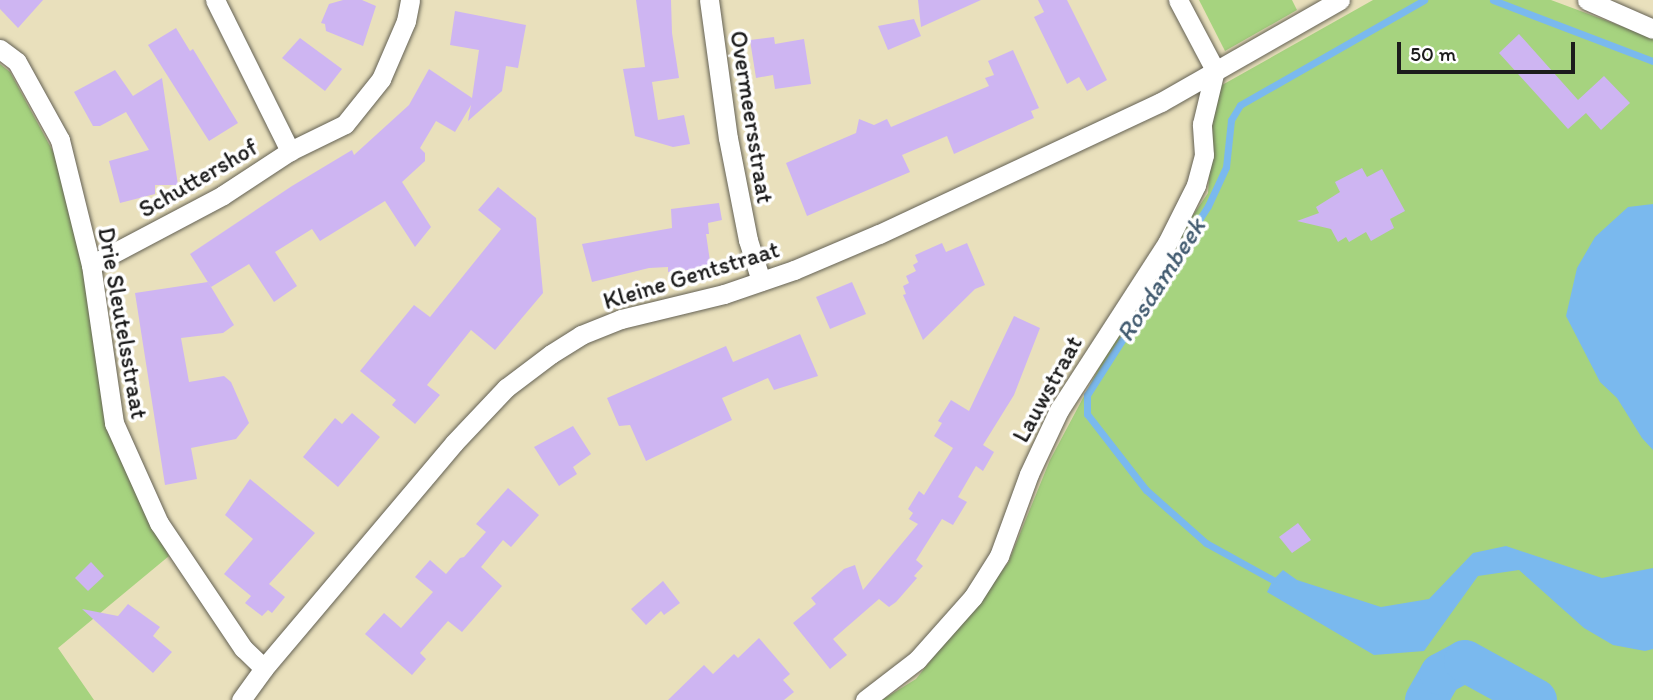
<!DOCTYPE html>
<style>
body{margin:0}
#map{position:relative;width:1653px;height:700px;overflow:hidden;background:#e9e0bc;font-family:Itim,sans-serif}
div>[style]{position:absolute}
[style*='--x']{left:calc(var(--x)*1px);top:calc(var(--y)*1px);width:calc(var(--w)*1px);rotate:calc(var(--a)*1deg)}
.green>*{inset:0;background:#a6d37f}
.water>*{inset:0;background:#7ab9ee}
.stream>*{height:7px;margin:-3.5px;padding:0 3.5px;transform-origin:3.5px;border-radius:3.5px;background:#7ab9ee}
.river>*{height:42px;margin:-21px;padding:0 21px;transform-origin:21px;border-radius:21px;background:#7ab9ee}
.building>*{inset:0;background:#ceb5f2}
.roads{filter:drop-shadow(0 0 2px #646154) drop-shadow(0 0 2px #646154)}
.minor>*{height:19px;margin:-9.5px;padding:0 9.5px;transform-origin:9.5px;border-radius:9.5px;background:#fff}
span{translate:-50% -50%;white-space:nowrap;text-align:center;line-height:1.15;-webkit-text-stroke:7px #fff;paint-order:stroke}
.street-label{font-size:24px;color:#1c1c1c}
.water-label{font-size:26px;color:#425b70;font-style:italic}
.scale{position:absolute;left:1397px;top:42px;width:178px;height:32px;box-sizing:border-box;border:4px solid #1c1c1c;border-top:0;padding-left:9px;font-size:21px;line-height:24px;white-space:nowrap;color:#1c1c1c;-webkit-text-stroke:5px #fff;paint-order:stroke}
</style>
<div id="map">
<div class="green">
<i style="clip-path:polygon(1199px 0,1292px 0,1297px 10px,1225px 51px)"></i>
<i style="clip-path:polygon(1373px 0,1551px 0,1653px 38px,1653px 700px,882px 700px,916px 679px,1008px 563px,1050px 460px,1133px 304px,1208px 193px,1215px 89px)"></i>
<i style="clip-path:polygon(0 64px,10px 72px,56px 157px,86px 272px,108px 430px,169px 556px,58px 648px,94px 700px,0 700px)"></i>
</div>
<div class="water">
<i style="clip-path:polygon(1653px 204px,1653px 450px,1642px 438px,1617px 398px,1600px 382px,1566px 316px,1577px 268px,1595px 237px,1628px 207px)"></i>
<i style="clip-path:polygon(1506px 546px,1602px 578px,1653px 568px,1653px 649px,1645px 651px,1613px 645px,1584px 628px,1519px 570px,1478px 576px,1424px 651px,1374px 655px,1267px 592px,1273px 580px,1283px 570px,1297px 580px,1381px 607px,1429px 599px,1473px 553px)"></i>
</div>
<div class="stream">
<i style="--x:1493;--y:0;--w:171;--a:20.9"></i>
<i style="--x:1273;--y:580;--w:77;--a:-151.1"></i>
<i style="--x:1206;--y:543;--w:80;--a:-138.5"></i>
<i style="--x:1146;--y:490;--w:96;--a:-127.8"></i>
<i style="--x:1087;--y:414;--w:19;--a:-90"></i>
<i style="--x:1087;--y:395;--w:224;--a:-57.4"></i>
<i style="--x:1208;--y:206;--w:43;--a:-65.2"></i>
<i style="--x:1226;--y:167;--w:47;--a:-83.9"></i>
<i style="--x:1231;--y:120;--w:17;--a:-59"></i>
<i style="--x:1240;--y:105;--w:212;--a:-29.7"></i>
</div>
<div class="river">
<i style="--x:1426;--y:700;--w:30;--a:-60"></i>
<i style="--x:1441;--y:674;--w:27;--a:-28"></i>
<i style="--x:1465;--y:661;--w:81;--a:28.8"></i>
</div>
<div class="building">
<i style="clip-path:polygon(0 0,43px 0,18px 28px,0 9px)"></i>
<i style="clip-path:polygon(343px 0,362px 0,376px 6px,363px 46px,326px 31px,325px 24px,321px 23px,329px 4px)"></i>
<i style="clip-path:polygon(636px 0,671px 0,672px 33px,679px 78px,652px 82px,658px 120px,684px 115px,690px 144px,673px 147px,635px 136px,623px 69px,645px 67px)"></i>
<i style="clip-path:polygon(918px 0,981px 0,921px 27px)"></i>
<i style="clip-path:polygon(1038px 0,1067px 0,1107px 80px,1087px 91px,1079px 77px,1067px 84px,1034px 17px,1044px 12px)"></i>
<i style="clip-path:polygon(455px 11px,526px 25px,518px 68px,506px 66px,502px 91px,468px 121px,471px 105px,455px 132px,436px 121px,420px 148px,425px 153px,425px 161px,402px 182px,431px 227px,415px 247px,385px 201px,320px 241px,312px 229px,275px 252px,297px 286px,274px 302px,249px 264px,211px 287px,190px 254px,292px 186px,352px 150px,354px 155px,409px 105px,429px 69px,472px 98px,479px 50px,450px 45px)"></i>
<i style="clip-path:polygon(914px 19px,921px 36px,888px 50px,878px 26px)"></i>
<i style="clip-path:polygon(176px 28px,190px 51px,193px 49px,238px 123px,209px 141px,148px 45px)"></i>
<i style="clip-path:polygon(1519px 34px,1578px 100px,1604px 76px,1630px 103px,1601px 130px,1586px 113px,1568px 129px,1499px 53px)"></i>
<i style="clip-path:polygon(774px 37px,775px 44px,804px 39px,811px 84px,775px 89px,773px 75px,756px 78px,750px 40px)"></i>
<i style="clip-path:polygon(300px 38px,342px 69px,325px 91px,282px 58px)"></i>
<i style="clip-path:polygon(1013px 50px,1039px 108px,1031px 111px,1034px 118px,954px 154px,947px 136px,902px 155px,910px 172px,807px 216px,786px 163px,856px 133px,859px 119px,874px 125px,887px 119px,891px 127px,989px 86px,985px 78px,994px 75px,988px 61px)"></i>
<i style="clip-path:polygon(115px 70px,133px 96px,162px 78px,178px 185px,155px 185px,155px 194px,120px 203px,109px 161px,149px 150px,126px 112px,100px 126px,93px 126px,74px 92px)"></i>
<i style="clip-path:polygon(1362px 168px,1367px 177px,1382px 169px,1405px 211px,1390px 219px,1394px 228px,1371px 241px,1366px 232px,1349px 242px,1346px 237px,1338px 242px,1331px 229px,1297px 221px,1319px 213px,1316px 207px,1340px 192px,1335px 182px)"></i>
<i style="clip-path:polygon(498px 187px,536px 218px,543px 293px,495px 350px,471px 330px,427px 385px,440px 395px,415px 424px,392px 405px,396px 400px,360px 371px,414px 305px,430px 317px,501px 229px,478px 210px)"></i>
<i style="clip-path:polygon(719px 203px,722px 220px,708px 223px,709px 234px,706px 234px,711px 268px,668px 272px,668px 267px,649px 268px,592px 282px,582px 244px,672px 228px,671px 209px)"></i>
<i style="clip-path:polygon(942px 243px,946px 252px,967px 243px,985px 285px,975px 289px,923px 340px,903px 295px,906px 294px,903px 286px,909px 283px,906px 276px,916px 271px,913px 265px,918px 262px,915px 255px)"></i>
<i style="clip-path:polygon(208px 282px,234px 325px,223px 333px,181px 338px,189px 382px,224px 376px,231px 382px,249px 423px,236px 439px,191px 448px,197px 479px,165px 485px,135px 293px)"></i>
<i style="clip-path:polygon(852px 282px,866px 314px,830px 329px,816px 297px)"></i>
<i style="clip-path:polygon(1014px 316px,1040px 328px,1014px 395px,983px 445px,994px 452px,983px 471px,976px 466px,958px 497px,967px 502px,953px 525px,942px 519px,916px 560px,923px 566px,914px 576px,917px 578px,896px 602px,889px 607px,879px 599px,833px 639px,847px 655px,830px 669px,793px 623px,816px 604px,811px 598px,844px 569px,855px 565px,863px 590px,918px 524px,909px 519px,913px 513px,908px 509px,919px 491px,924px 495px,953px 448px,934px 436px,942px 423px,938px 421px,951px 400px,969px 411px)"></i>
<i style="clip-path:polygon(800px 334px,818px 376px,774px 390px,768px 378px,722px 398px,732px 420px,646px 461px,630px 425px,619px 426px,607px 398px,726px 346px,733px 362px)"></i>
<i style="clip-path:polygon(352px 413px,380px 437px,338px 487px,303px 457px,335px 418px,342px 424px)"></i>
<i style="clip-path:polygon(573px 426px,591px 454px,573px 467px,577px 474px,559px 486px,534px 447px)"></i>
<i style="clip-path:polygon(250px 479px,315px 533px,269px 584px,285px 597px,272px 613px,268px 610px,262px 616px,245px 603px,251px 596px,224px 574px,253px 539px,225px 515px)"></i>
<i style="clip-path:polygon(508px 488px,539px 515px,511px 547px,503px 540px,481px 567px,502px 586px,462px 632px,448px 621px,420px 653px,426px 659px,412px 675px,365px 634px,384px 613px,401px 628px,433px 592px,415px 577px,430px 560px,446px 574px,460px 558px,464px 557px,486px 532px,476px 524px)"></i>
<i style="clip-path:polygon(1298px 523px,1311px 540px,1292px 553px,1279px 537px)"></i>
<i style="clip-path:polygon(91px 562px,104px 576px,88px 591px,75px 578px)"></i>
<i style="clip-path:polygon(663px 581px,680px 603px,664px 615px,661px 611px,646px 625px,631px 609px)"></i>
<i style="clip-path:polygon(128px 604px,160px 627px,153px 636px,172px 652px,153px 673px,82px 609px,118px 616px)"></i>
<i style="clip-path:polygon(759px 638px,790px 674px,783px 680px,794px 692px,784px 700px,668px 700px,704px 665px,713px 674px,734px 654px,738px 658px)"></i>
</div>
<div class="roads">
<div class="minor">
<i style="--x:215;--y:0;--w:169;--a:63.6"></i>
<i style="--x:709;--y:0;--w:139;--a:82.2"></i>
<i style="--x:728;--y:138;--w:104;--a:78.9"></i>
<i style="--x:748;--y:240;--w:43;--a:72.4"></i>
<i style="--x:1178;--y:0;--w:79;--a:62.1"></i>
<i style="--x:1587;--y:0;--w:72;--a:23.7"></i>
<i style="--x:0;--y:49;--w:21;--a:37"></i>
<i style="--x:17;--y:62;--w:89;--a:61.1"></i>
<i style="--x:60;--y:140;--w:129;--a:76.1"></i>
<i style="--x:91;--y:265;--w:160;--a:81.7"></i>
<i style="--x:114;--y:423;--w:110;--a:65.8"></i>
<i style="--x:159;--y:523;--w:151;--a:56.1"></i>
<i style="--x:243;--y:648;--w:29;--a:44"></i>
<i style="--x:91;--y:265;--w:149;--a:-27.9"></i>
<i style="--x:223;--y:195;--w:80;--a:-33.3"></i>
<i style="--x:290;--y:151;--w:61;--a:-26.1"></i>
<i style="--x:345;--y:124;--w:58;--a:-51.3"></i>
<i style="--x:381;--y:79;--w:63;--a:-66.7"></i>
<i style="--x:406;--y:21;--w:21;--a:-79"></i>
<i style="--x:241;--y:700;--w:39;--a:-54"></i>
<i style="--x:264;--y:668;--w:294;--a:-49.8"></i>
<i style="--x:454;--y:443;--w:76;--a:-46.6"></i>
<i style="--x:506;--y:388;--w:56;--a:-37.1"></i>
<i style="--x:551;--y:354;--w:36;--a:-32"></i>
<i style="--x:581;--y:335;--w:43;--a:-21.8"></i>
<i style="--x:621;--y:319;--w:106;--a:-13.6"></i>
<i style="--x:724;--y:294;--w:74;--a:-18.9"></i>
<i style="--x:794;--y:270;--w:92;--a:-23"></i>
<i style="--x:879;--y:234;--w:311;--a:-25.1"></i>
<i style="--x:1161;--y:102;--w:206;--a:-29.7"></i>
<i style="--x:865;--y:700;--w:66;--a:-37.6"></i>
<i style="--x:917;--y:660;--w:84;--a:-48.4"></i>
<i style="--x:973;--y:597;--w:49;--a:-57.6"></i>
<i style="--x:999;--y:556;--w:87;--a:-69.9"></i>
<i style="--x:1029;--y:474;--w:71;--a:-64.9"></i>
<i style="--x:1059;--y:410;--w:199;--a:-57.1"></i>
<i style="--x:1167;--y:243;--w:65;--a:-63.4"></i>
<i style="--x:1196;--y:185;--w:31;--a:-75"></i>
<i style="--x:1204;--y:155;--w:31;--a:-94"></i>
<i style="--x:1202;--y:124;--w:56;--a:-76.5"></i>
</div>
</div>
<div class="street-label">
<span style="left:752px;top:117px;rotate:81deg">Overmeersstraat</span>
<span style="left:198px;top:178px;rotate:-30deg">Schuttershof</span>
<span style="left:691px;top:275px;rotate:-17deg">Kleine Gentstraat</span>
<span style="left:123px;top:323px;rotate:80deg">Drie Sleutelsstraat</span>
<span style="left:1047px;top:389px;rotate:-61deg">Lauwstraat</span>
</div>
<div class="water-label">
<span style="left:1161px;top:280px;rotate:-57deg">Rosdambeek</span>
</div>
<div class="scale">50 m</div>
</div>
